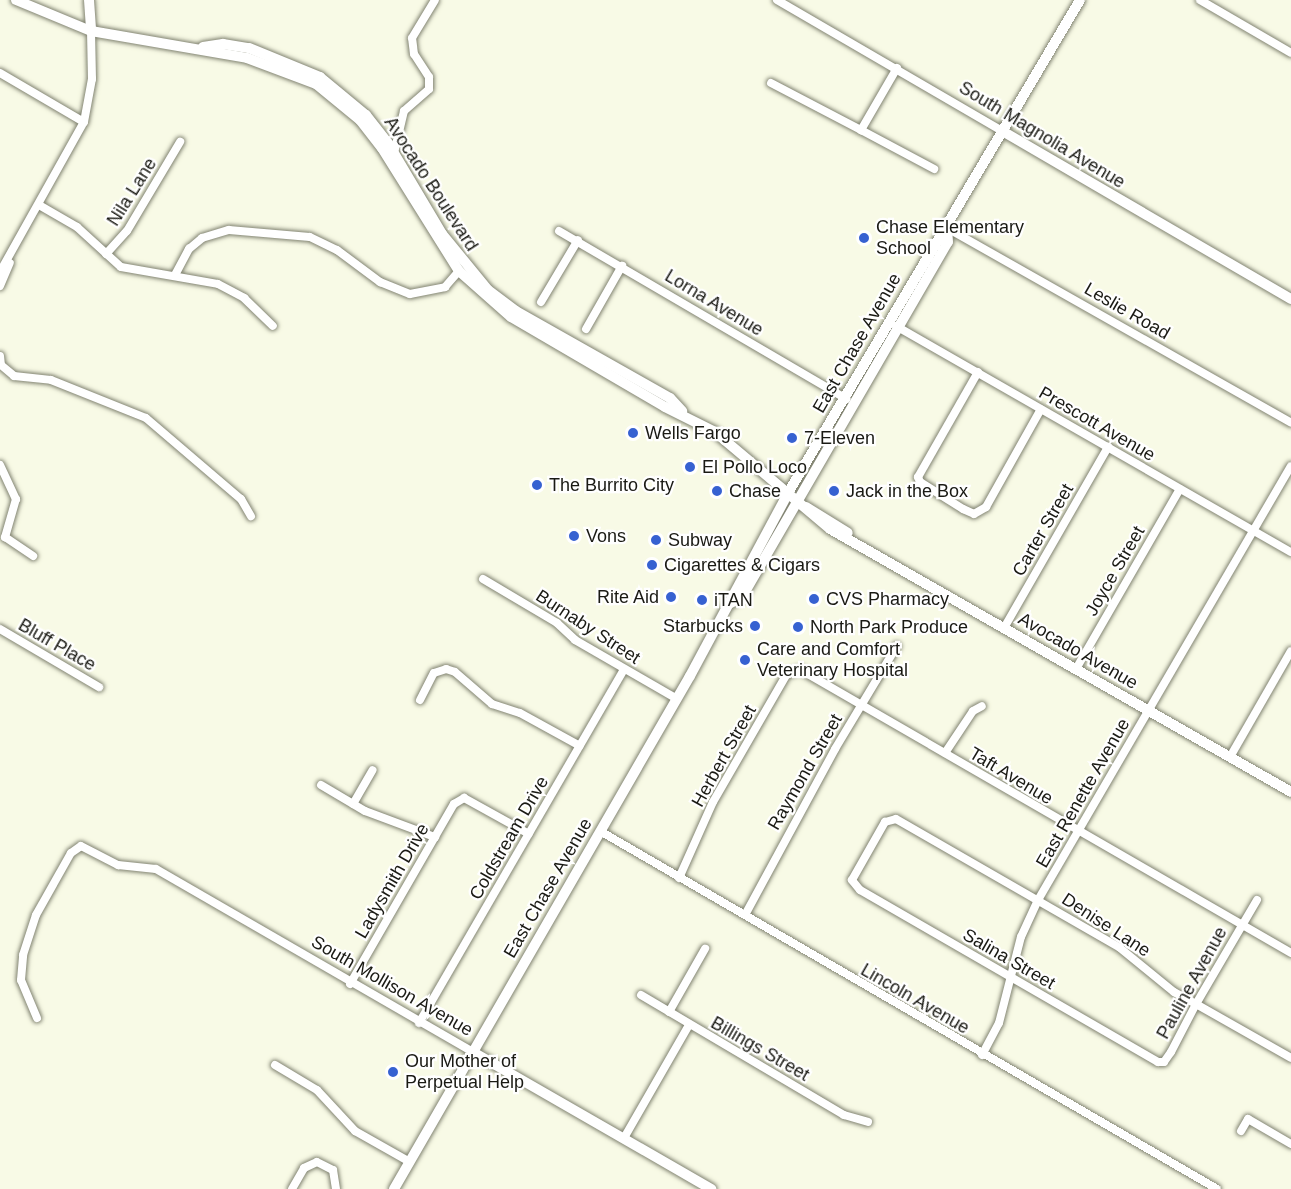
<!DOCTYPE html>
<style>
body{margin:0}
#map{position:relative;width:1291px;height:1189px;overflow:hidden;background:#f8fae6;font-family:Helvetica,sans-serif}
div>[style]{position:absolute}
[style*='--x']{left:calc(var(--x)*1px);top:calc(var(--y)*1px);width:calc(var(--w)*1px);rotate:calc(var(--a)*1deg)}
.roads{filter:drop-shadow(0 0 2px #818371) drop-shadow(0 0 2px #818371)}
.minor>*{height:8px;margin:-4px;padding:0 4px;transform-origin:4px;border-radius:4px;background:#fff}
.tertiary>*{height:10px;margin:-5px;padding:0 5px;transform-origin:5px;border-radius:5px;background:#fff}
.secondary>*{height:10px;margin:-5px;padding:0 5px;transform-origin:5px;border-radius:5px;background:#fff}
.dots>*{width:16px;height:16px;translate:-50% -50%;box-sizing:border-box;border:3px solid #fff;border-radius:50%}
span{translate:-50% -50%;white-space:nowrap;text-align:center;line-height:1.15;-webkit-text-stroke:4.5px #fff;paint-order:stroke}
.street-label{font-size:18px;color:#1a1a14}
.poi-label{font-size:18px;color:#1a1a14}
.left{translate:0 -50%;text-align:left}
.right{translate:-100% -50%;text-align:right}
</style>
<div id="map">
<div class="roads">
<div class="minor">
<i style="--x:777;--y:0;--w:263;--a:30.2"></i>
<i style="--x:1200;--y:0;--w:105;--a:30.2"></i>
<i style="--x:897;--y:68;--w:72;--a:120.1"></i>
<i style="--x:861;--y:130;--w:83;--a:28.1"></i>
<i style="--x:0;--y:73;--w:97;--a:30.3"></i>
<i style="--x:771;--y:83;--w:102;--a:27.6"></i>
<i style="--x:394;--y:153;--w:43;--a:-76.6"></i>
<i style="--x:404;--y:111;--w:33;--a:-41"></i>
<i style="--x:429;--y:89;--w:12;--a:-90"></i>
<i style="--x:429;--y:77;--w:27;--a:-123"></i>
<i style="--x:414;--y:54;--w:16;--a:-97"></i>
<i style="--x:412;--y:38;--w:44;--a:-58.8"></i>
<i style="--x:39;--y:205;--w:44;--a:30.1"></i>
<i style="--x:77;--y:227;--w:59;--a:42.3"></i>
<i style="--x:121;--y:267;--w:98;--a:9.9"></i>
<i style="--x:218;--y:284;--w:30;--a:28"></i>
<i style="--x:244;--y:298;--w:40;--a:44"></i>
<i style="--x:947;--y:228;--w:395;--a:29.5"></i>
<i style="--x:559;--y:231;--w:333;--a:30.3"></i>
<i style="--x:106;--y:254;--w:31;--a:-48"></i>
<i style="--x:127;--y:231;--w:104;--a:-59.2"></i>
<i style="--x:0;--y:272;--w:172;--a:-60.8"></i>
<i style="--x:84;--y:122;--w:44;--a:-79.5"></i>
<i style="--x:92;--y:79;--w:48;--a:-91.2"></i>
<i style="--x:175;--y:275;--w:30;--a:-62"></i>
<i style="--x:189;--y:249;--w:17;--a:-40"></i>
<i style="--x:202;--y:238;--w:28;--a:-17"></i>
<i style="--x:229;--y:230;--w:81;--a:4.9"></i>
<i style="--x:310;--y:237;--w:30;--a:26"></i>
<i style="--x:337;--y:250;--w:54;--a:36.7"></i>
<i style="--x:380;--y:282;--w:32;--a:22"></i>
<i style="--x:410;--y:294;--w:36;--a:-11"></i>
<i style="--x:445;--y:287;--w:21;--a:-49"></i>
<i style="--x:0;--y:286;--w:25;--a:-67"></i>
<i style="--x:541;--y:302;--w:72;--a:-59.2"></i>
<i style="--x:896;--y:326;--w:455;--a:29.8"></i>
<i style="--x:586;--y:329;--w:73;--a:-60.3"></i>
<i style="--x:0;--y:356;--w:9;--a:84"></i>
<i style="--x:1;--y:365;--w:17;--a:40"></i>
<i style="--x:14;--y:376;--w:37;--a:6"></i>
<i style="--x:51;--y:380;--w:102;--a:21.8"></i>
<i style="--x:146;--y:418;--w:125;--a:40.5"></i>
<i style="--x:241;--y:499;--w:20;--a:60"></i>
<i style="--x:978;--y:372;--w:121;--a:119.7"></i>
<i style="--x:918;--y:477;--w:5;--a:68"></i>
<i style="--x:920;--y:482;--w:51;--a:32.1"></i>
<i style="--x:963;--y:509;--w:12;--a:24"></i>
<i style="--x:974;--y:514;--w:14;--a:-30"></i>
<i style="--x:986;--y:507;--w:112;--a:-60.7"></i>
<i style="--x:0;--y:465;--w:38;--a:65"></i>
<i style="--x:16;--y:499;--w:40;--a:106"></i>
<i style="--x:5;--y:537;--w:34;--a:34"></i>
<i style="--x:483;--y:579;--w:86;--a:30.7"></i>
<i style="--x:557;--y:623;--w:25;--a:43"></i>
<i style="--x:575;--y:640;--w:118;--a:30"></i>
<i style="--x:1004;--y:628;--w:209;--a:-60.1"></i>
<i style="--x:0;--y:629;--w:115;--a:30.4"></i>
<i style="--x:1076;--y:669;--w:208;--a:-60"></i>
<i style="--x:420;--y:700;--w:30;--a:-63"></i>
<i style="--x:434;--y:673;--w:13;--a:-18"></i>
<i style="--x:446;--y:669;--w:9;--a:18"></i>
<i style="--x:455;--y:672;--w:49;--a:40.9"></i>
<i style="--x:492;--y:704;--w:29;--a:18"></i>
<i style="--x:520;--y:713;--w:68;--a:28.8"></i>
<i style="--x:945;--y:753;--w:50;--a:-56.3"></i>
<i style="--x:973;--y:711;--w:10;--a:-29"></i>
<i style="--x:1230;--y:757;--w:122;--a:-60.1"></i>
<i style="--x:321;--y:785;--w:51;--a:30.6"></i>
<i style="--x:365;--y:811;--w:75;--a:20.4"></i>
<i style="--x:353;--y:804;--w:39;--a:-60"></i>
<i style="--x:600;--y:831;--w:713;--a:30.12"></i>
<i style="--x:679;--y:878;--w:83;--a:-65.9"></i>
<i style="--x:713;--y:802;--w:148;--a:-60"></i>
<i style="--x:787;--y:674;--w:15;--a:-16"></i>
<i style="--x:801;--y:670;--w:566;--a:30.01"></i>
<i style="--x:1257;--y:900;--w:121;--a:120.4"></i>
<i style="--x:1196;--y:1004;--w:54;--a:117.5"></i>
<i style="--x:1171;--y:1052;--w:12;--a:125"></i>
<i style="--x:1164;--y:1062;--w:6;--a:180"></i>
<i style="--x:1158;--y:1062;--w:344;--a:-150"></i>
<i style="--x:860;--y:890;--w:13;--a:-129"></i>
<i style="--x:852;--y:880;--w:67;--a:-60.4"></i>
<i style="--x:885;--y:822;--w:11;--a:-15"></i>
<i style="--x:896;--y:819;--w:258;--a:29.9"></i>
<i style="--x:1120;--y:948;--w:70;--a:39.2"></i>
<i style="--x:1174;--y:992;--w:25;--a:29"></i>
<i style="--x:1196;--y:1004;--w:109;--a:29.6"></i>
<i style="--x:745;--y:915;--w:189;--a:-61.5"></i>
<i style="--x:835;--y:749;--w:120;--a:-59"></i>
<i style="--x:350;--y:984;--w:208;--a:-60"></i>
<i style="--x:454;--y:804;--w:12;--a:-31"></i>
<i style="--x:464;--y:798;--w:74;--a:29"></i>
<i style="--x:641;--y:995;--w:236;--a:30.6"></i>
<i style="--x:844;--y:1115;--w:25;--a:16"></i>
<i style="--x:669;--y:1012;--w:73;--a:-60.3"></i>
<i style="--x:37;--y:1018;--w:41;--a:-112.8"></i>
<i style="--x:21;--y:980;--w:25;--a:-85"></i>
<i style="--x:23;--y:955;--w:42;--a:-72"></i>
<i style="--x:36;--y:915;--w:71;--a:-60.6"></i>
<i style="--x:71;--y:853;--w:12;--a:-35"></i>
<i style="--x:81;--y:846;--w:42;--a:27.2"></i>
<i style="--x:118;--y:865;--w:38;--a:6"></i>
<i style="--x:156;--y:869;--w:366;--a:30"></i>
<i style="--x:419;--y:1023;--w:409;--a:-59.9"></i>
<i style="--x:982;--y:1055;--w:36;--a:-62"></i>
<i style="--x:999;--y:1023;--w:89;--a:-75.7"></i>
<i style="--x:1021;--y:937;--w:41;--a:-65.3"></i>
<i style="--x:1038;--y:900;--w:502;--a:-59.76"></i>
<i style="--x:275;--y:1065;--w:49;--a:30.8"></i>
<i style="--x:317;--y:1090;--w:56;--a:47.2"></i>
<i style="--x:355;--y:1131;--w:63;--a:29.4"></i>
<i style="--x:1241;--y:1131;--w:14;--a:-60"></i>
<i style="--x:1248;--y:1119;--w:50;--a:30.2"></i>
<i style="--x:624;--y:1138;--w:130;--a:-60.1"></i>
<i style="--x:292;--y:1189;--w:24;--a:-60"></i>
<i style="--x:304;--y:1168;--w:14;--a:-25"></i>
<i style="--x:317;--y:1162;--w:18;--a:27"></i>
<i style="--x:333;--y:1170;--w:19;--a:81"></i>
</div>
<div class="tertiary">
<i style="--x:89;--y:0;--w:31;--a:86"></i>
</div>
<div class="secondary">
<i style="--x:16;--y:0;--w:81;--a:22.5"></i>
<i style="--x:91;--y:31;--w:158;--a:9.8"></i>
<i style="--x:247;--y:58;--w:74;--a:20.6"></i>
<i style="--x:316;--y:84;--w:57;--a:39.3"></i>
<i style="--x:360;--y:120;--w:36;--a:52"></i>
<i style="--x:382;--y:148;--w:145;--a:58"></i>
<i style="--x:459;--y:271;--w:69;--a:41.5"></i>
<i style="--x:511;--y:317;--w:178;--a:30.3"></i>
<i style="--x:665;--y:407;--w:56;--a:26.6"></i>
<i style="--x:715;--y:432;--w:150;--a:40.1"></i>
<i style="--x:830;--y:529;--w:531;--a:29.7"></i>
<i style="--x:203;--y:47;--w:20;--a:-9"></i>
<i style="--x:223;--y:44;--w:26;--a:9"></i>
<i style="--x:249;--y:48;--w:77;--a:22.2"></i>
<i style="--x:320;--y:77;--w:60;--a:39.6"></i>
<i style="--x:366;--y:115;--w:36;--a:52"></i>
<i style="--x:388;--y:143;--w:106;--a:59.3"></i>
<i style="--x:442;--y:234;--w:72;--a:50.6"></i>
<i style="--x:488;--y:290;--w:35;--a:37"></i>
<i style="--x:516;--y:311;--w:177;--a:29.5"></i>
<i style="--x:670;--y:398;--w:18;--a:47"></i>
<i style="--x:1004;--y:132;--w:332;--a:30.2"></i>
<i style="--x:806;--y:507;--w:49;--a:31.8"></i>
<i style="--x:731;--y:603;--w:13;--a:-29"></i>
<i style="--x:742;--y:597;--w:410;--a:-59.9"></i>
<i style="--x:948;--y:242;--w:14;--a:-94"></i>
<i style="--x:473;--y:1052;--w:275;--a:29.9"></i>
<i style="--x:394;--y:1189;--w:592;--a:-60.02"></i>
<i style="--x:690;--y:676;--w:208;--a:-61.8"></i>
<i style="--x:788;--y:493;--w:573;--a:-59.36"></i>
</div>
</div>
<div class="dots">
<i style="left:864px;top:238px;background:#3661d1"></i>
<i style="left:633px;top:433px;background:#3661d1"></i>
<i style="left:792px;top:438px;background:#3661d1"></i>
<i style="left:690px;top:467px;background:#3661d1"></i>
<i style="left:537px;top:485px;background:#3661d1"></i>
<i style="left:717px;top:491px;background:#3661d1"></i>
<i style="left:834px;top:491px;background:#3661d1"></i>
<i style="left:574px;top:536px;background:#3661d1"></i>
<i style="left:656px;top:540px;background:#3661d1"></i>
<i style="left:652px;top:565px;background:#3661d1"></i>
<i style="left:671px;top:597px;background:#3661d1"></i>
<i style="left:814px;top:599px;background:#3661d1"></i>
<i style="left:702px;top:600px;background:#3661d1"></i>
<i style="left:755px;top:626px;background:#3661d1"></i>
<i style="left:798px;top:627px;background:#3661d1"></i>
<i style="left:745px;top:660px;background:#3661d1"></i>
<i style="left:393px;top:1072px;background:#3661d1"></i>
</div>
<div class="street-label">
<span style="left:1042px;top:135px;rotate:31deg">South Magnolia Avenue</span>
<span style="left:431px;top:184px;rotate:57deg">Avocado Boulevard</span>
<span style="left:132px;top:192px;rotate:-58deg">Nila Lane</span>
<span style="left:714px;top:303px;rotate:31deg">Lorna Avenue</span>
<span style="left:1127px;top:311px;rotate:30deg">Leslie Road</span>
<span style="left:857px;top:343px;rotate:-60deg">East Chase Avenue</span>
<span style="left:1097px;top:424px;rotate:30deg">Prescott Avenue</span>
<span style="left:1043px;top:530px;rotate:-60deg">Carter Street</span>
<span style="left:1115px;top:571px;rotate:-60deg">Joyce Street</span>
<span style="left:588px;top:627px;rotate:33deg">Burnaby Street</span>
<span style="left:57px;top:645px;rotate:30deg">Bluff Place</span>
<span style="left:1078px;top:651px;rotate:30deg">Avocado Avenue</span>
<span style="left:724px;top:756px;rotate:-61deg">Herbert Street</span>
<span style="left:805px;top:772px;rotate:-60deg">Raymond Street</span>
<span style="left:1011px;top:776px;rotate:31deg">Taft Avenue</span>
<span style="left:1083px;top:793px;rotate:-60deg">East Renette Avenue</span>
<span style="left:509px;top:838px;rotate:-60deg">Coldstream Drive</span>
<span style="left:392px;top:881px;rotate:-60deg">Ladysmith Drive</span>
<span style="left:548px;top:888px;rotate:-60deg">East Chase Avenue</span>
<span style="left:1106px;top:925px;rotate:33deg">Denise Lane</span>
<span style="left:1009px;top:959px;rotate:30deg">Salina Street</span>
<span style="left:1192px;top:983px;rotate:-61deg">Pauline Avenue</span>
<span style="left:392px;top:986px;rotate:30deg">South Mollison Avenue</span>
<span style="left:915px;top:999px;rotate:30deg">Lincoln Avenue</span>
<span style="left:760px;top:1049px;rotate:30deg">Billings Street</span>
</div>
<div class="poi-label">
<span class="left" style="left:876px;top:238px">Chase Elementary<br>School</span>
<span class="left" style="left:645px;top:433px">Wells Fargo</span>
<span class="left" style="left:804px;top:438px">7-Eleven</span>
<span class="left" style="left:702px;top:467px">El Pollo Loco</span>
<span class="left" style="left:549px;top:485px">The Burrito City</span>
<span class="left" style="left:729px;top:491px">Chase</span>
<span class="left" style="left:846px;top:491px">Jack in the Box</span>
<span class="left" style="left:586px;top:536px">Vons</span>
<span class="left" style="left:668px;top:540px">Subway</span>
<span class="left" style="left:664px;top:565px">Cigarettes &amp; Cigars</span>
<span class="right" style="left:659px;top:597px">Rite Aid</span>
<span class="left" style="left:826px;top:599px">CVS Pharmacy</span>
<span class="left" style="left:714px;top:600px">iTAN</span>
<span class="right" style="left:743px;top:626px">Starbucks</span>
<span class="left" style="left:810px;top:627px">North Park Produce</span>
<span class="left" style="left:757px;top:660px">Care and Comfort<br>Veterinary Hospital</span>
<span class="left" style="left:405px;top:1072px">Our Mother of<br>Perpetual Help</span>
</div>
</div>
